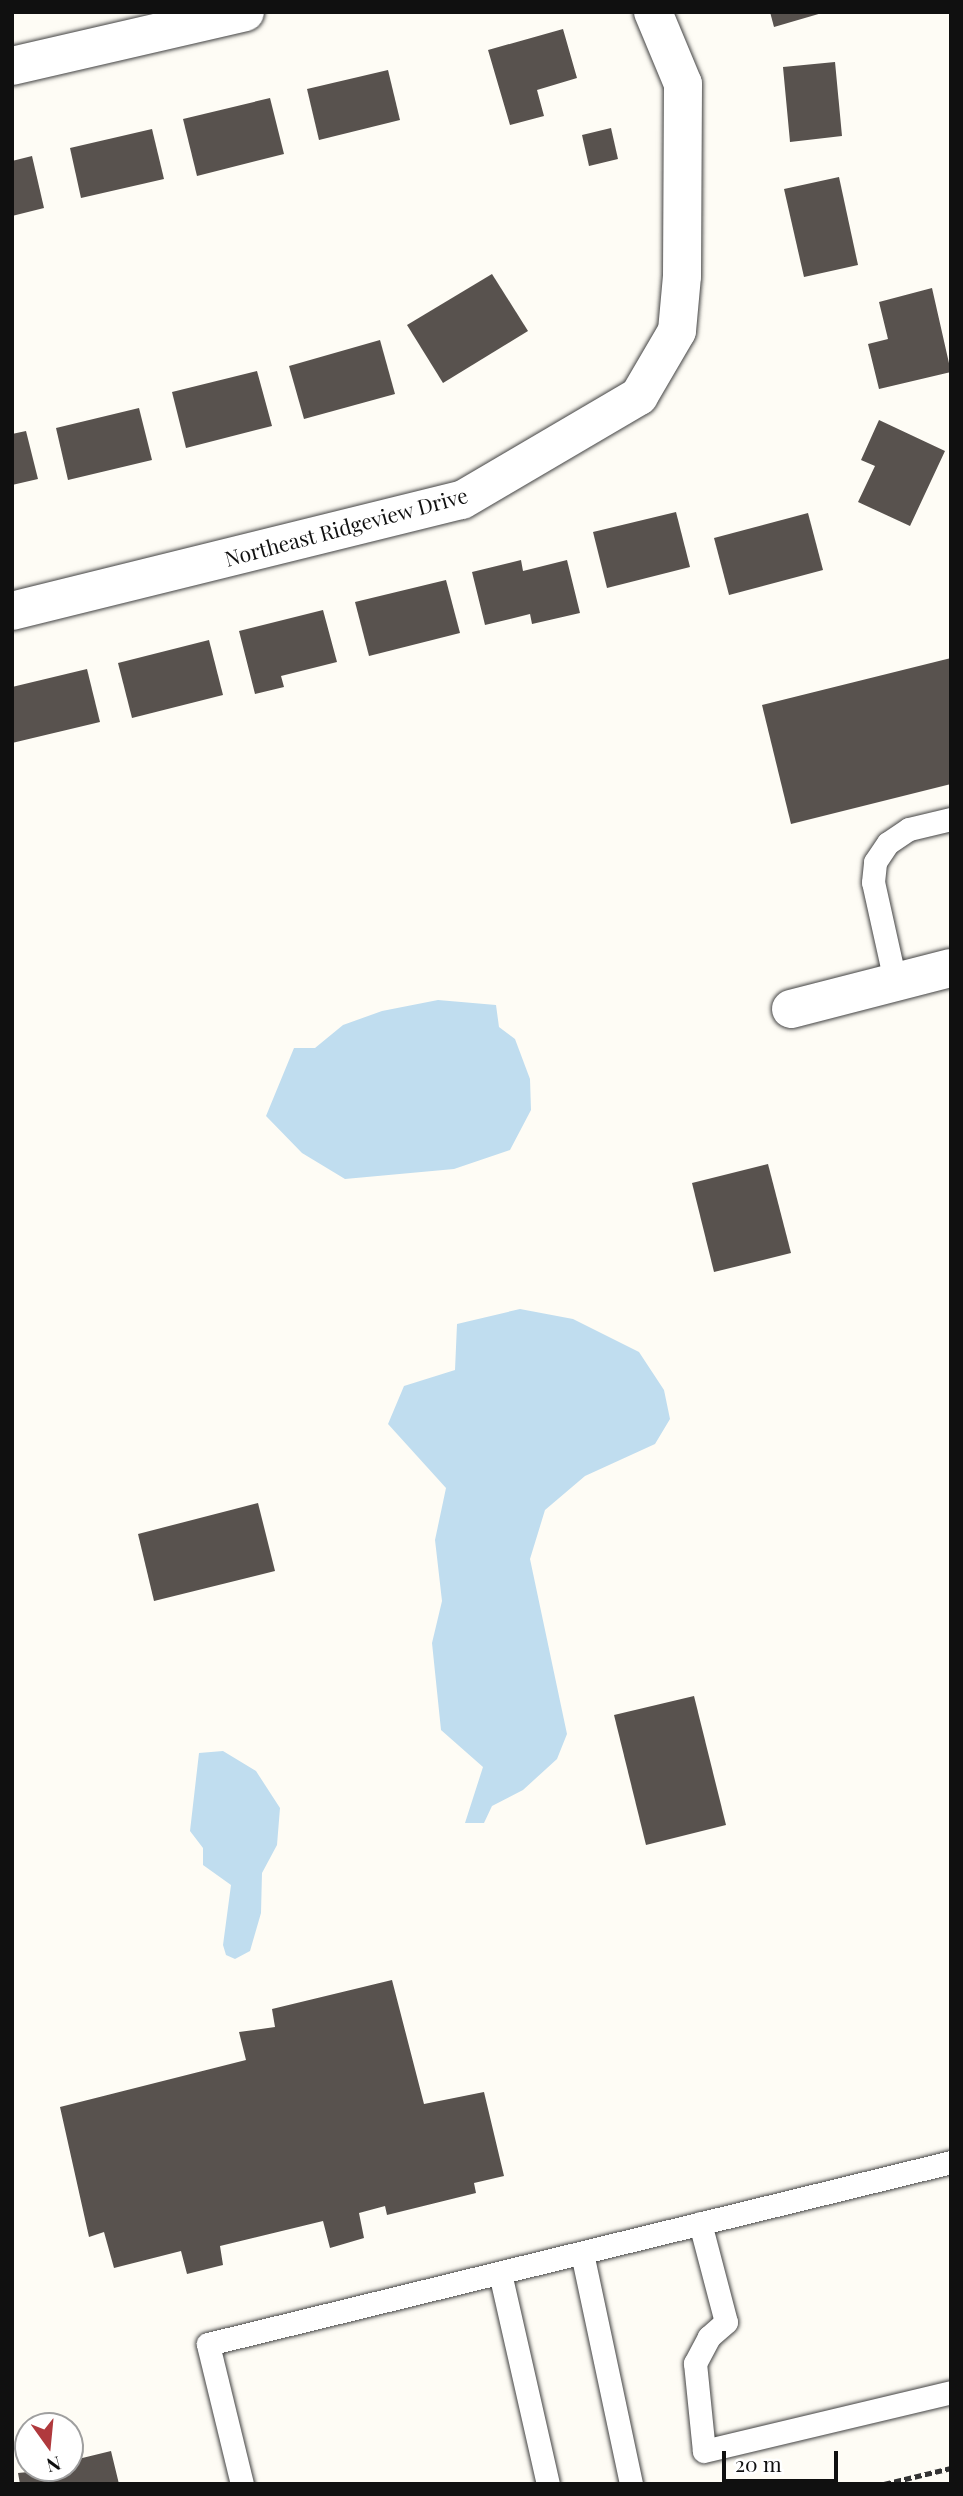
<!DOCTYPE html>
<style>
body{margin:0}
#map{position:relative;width:963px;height:2496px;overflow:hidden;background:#fefcf5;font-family:"Playfair Display",serif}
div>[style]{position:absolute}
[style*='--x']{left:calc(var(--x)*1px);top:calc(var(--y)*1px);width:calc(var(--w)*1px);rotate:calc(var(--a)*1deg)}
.water>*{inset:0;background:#c0ddef}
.building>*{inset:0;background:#58524e}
.path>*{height:4.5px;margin-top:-2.25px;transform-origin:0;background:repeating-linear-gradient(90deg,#323232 0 7px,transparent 0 10.5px)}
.roads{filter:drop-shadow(0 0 2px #434343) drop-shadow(0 0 2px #434343)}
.lane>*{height:23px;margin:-11.5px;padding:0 11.5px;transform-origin:11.5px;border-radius:11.5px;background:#fff}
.street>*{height:38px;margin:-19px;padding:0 19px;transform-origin:19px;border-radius:19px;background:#fff}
span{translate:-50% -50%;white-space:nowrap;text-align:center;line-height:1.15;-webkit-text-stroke:7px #fff;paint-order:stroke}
.street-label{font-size:21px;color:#101010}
.frame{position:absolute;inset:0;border:14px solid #101010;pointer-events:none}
.north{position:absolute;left:14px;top:2412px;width:70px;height:70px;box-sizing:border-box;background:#fff;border:2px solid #9f9f9f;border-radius:50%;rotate:165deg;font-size:19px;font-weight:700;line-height:28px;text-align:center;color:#101010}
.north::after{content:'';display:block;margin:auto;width:24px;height:32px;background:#b0393d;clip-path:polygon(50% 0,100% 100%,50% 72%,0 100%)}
.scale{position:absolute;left:722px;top:2451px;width:116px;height:32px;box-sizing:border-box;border:4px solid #101010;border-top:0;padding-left:9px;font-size:21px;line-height:24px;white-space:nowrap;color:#101010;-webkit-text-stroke:5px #fff;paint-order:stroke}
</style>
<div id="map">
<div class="water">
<i style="clip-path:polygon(438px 1000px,496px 1005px,499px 1027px,515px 1039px,530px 1079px,531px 1110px,510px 1150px,454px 1169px,345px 1179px,302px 1153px,266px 1116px,294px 1048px,315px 1048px,343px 1025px,382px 1011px)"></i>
<i style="clip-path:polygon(520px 1309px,573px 1319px,639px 1352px,664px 1390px,670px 1419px,655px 1444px,585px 1476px,545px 1510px,530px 1559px,567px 1734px,557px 1759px,523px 1790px,492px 1806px,484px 1823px,465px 1823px,483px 1767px,441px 1730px,432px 1643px,442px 1601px,435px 1540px,446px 1488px,388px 1424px,404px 1386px,455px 1370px,457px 1324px)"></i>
<i style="clip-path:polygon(223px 1751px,256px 1771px,280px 1808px,277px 1845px,262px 1873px,261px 1913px,250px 1951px,235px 1959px,226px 1955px,223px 1945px,231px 1885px,203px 1865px,203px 1848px,190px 1831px,199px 1753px)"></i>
</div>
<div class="building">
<i style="clip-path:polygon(770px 12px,822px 12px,822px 13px,774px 27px)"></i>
<i style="clip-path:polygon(563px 29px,577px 78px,537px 90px,544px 116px,510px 125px,488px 50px)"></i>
<i style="clip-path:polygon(835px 62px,842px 136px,790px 142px,783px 67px)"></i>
<i style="clip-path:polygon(388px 70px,400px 120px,319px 140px,307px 89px)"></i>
<i style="clip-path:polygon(270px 98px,284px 154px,197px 176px,183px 119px)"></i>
<i style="clip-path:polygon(611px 128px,618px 159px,589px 166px,582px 135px)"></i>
<i style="clip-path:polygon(152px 129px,164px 179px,81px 198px,70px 148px)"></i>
<i style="clip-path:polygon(32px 156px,44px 208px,12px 216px,12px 161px)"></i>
<i style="clip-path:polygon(839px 177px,858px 265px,804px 277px,784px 189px)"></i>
<i style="clip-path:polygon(492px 274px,528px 331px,443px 383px,407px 325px)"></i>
<i style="clip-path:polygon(932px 288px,951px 372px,879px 389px,868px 344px,888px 339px,879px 302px)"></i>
<i style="clip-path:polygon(380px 340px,395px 394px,304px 419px,289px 366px)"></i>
<i style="clip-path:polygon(257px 371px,272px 426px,186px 448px,172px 392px)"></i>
<i style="clip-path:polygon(139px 408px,152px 460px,68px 480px,56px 428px)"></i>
<i style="clip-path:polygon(879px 420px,945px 451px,910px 526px,858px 502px,875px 466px,861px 460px)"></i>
<i style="clip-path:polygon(26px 431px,38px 479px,12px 485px,12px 434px)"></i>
<i style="clip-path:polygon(676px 512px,690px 567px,607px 588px,593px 532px)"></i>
<i style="clip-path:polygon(808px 513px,823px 570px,729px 595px,714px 538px)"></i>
<i style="clip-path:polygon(521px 560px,523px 571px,567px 560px,580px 613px,532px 624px,530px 614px,485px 625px,472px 572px)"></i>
<i style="clip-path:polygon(446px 580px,460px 633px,369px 656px,355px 602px)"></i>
<i style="clip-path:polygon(323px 610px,337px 662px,281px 676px,284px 687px,255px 694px,239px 631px)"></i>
<i style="clip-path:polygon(209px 640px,223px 695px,132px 718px,118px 663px)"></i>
<i style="clip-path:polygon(951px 658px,951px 784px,791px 824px,762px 705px)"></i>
<i style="clip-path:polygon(87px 669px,100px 722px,12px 743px,12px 687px)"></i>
<i style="clip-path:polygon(768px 1164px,791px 1253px,714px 1272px,692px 1183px)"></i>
<i style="clip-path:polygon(258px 1503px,275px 1571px,154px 1601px,138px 1534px)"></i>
<i style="clip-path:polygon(694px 1696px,726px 1825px,646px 1845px,614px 1715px)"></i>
<i style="clip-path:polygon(392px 1980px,424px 2104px,484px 2092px,504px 2176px,474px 2183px,476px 2193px,387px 2215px,385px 2206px,359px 2213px,364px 2238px,330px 2248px,323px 2221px,220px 2246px,223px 2265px,187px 2274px,181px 2251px,114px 2268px,104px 2232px,89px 2237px,60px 2107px,246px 2060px,239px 2032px,275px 2027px,272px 2009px)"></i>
<i style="clip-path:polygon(111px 2451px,119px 2484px,20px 2484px,18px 2473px,70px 2468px,70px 2461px)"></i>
</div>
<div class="path">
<i style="--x:884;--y:2484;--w:69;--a:-13.4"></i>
</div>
<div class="roads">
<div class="lane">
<i style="--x:895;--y:981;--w:101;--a:-102.5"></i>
<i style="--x:873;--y:882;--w:20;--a:-84"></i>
<i style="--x:875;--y:862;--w:23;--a:-56"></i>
<i style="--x:888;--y:843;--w:25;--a:-34"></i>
<i style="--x:909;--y:829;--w:43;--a:-13.4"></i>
<i style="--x:700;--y:2223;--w:102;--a:75.3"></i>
<i style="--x:726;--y:2322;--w:23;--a:139"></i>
<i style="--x:709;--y:2337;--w:30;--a:118"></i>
<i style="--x:695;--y:2363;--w:88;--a:84.2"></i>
<i style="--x:704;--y:2451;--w:254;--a:-13.4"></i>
<i style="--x:582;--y:2253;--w:236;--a:78"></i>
<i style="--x:500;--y:2273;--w:216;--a:77.2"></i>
<i style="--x:242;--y:2484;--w:144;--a:-103.7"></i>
<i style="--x:208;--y:2344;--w:765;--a:-13.76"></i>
</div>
<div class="street">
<i style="--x:12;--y:66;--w:239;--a:-13"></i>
<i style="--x:12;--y:611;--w:463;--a:-13.9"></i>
<i style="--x:462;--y:500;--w:205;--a:-30.4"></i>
<i style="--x:639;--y:396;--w:75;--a:-59.7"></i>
<i style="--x:677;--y:331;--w:55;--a:-84.8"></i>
<i style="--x:682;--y:276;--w:192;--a:-89.7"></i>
<i style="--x:683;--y:84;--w:78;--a:-112.6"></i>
<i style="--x:791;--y:1009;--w:165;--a:-14.4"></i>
</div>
</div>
<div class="street-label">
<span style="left:346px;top:526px;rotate:-15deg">Northeast Ridgeview Drive</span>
</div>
<div class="frame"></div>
<div class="north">N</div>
<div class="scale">20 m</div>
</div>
